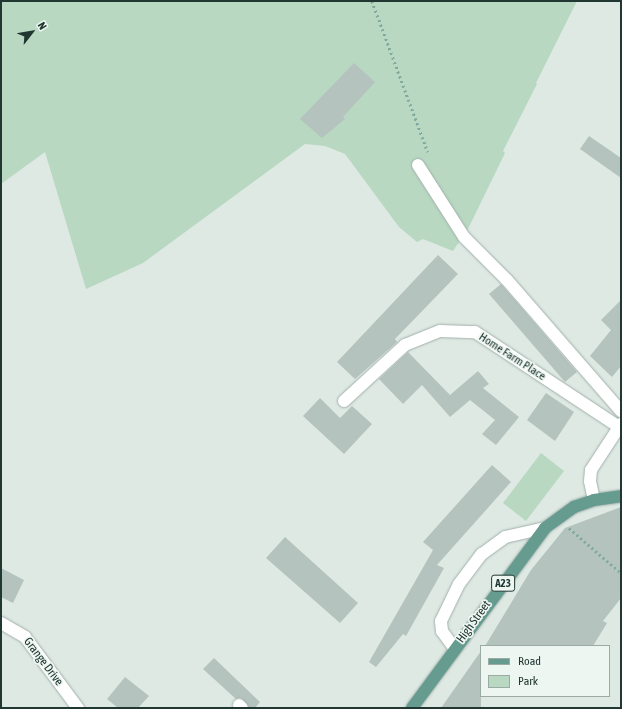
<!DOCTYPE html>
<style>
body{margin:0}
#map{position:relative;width:622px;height:709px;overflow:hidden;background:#dee9e4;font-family:"Asap Condensed",sans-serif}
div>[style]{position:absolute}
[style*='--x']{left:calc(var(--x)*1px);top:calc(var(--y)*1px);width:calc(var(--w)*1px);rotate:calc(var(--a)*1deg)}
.green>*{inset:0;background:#b8d8c2}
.building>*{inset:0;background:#b4c3bd}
.path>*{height:2.5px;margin-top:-1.25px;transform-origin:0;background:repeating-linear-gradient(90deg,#81aa9f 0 2px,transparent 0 5px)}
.roads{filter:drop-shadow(0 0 1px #a2b0ab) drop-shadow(0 0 1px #a2b0ab)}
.lane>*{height:12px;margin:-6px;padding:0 6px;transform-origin:6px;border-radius:6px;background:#fff}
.street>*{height:12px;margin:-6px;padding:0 6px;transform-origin:6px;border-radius:6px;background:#fff}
.primary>*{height:12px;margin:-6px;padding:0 6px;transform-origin:6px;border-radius:6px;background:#669b90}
span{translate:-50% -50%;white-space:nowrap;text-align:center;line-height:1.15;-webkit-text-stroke:3.5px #eef6f2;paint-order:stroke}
.shield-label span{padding:1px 3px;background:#eef6f2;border:1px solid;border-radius:3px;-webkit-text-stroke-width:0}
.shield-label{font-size:11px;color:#213732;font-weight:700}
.street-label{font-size:12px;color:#213732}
.frame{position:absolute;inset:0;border:2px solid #213732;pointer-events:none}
.legend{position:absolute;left:480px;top:645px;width:130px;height:52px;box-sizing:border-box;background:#eef6f2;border:1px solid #9caaa5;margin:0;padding:5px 7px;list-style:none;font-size:12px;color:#213732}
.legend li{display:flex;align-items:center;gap:8px;height:20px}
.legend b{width:20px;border:1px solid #9caaa5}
.north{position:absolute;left:12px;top:12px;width:40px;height:40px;-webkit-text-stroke:3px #eef6f2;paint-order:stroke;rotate:59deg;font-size:11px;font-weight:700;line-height:16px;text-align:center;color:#213732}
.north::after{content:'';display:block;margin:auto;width:14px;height:18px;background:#213732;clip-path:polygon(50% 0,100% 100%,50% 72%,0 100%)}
</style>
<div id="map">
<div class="green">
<i style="clip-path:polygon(1px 1px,577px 1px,536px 83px,537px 84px,503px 151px,505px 153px,469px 227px,453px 251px,423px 239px,417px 242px,399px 227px,345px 154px,325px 146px,305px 144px,143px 263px,86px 289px,45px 152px,1px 184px)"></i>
<i style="clip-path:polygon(541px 453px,564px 471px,526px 521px,503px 503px)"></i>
</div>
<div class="building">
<i style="clip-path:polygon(354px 63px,375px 82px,343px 117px,345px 119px,322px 138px,300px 119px)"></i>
<i style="clip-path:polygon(589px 136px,621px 158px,621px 178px,580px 149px)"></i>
<i style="clip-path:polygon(438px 255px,458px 274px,395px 339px,397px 342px,355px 379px,337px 362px)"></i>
<i style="clip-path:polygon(501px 284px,577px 372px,565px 382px,489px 294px)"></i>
<i style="clip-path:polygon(621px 300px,621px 366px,612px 377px,590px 356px,611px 330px,601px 320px)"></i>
<i style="clip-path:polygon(408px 352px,450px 395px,478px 371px,489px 384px,483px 388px,519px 417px,496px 445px,482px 434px,495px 420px,470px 400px,450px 417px,422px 385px,403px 404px,379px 379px)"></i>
<i style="clip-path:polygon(546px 393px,574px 412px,555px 441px,527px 420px)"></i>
<i style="clip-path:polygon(320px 398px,340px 418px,352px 406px,372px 424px,344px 454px,303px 416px)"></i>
<i style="clip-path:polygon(492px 465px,511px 482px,437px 565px,444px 568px,406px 636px,403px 634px,376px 667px,369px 662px,433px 550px,423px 542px)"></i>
<i style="clip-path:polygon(621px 507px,621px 598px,603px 621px,607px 623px,593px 646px,485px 646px,531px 570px,565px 528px)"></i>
<i style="clip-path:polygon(285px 537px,358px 603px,340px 623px,266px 558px)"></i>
<i style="clip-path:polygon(1px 568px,24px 580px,13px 603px,1px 597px)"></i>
<i style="clip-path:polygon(481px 651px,481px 708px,441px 708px)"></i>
<i style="clip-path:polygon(214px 658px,260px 702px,255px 708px,249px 708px,241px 698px,236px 699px,203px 669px)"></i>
<i style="clip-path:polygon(125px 677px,149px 696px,138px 708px,118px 708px,107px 699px)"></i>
</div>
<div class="path">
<i style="--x:372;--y:1;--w:161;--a:69.7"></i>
<i style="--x:569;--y:528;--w:69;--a:40.9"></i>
</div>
<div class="roads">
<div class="lane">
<i style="--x:418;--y:165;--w:85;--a:57.4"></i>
<i style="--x:464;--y:237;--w:61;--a:45"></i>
<i style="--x:507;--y:280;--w:174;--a:49"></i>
<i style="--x:239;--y:705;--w:4;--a:45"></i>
</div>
<div class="street">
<i style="--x:344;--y:401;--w:83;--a:-42.6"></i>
<i style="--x:405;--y:345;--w:38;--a:-22"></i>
<i style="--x:440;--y:331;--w:35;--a:2"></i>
<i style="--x:475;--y:332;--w:173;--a:33.4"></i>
<i style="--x:594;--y:500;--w:19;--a:-102"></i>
<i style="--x:590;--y:481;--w:11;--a:-85"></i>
<i style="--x:591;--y:470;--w:55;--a:-56.9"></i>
<i style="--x:1;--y:623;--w:28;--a:30"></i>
<i style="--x:25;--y:637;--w:89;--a:53.3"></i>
<i style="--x:455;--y:649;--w:22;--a:-126"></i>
<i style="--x:442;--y:631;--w:10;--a:-96"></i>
<i style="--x:441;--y:621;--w:41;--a:-64.1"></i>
<i style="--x:459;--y:584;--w:38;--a:-53"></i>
<i style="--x:482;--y:554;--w:29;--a:-36"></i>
<i style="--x:505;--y:537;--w:41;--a:-12.7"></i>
</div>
<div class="primary">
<i style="--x:412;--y:708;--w:224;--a:-53.5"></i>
<i style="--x:545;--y:528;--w:36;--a:-36"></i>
<i style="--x:574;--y:507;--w:21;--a:-19"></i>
<i style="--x:594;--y:500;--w:27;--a:-8"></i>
</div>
</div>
<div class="shield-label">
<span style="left:503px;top:583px">A23</span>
</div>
<div class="street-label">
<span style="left:512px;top:357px;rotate:33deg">Home Farm Place</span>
<span style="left:474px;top:622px;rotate:-54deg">High Street</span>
<span style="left:43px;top:662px;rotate:53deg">Grange Drive</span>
</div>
<div class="frame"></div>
<ul class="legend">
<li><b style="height:5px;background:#669b90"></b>Road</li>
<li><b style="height:11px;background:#b8d8c2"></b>Park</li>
</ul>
<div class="north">N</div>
</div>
